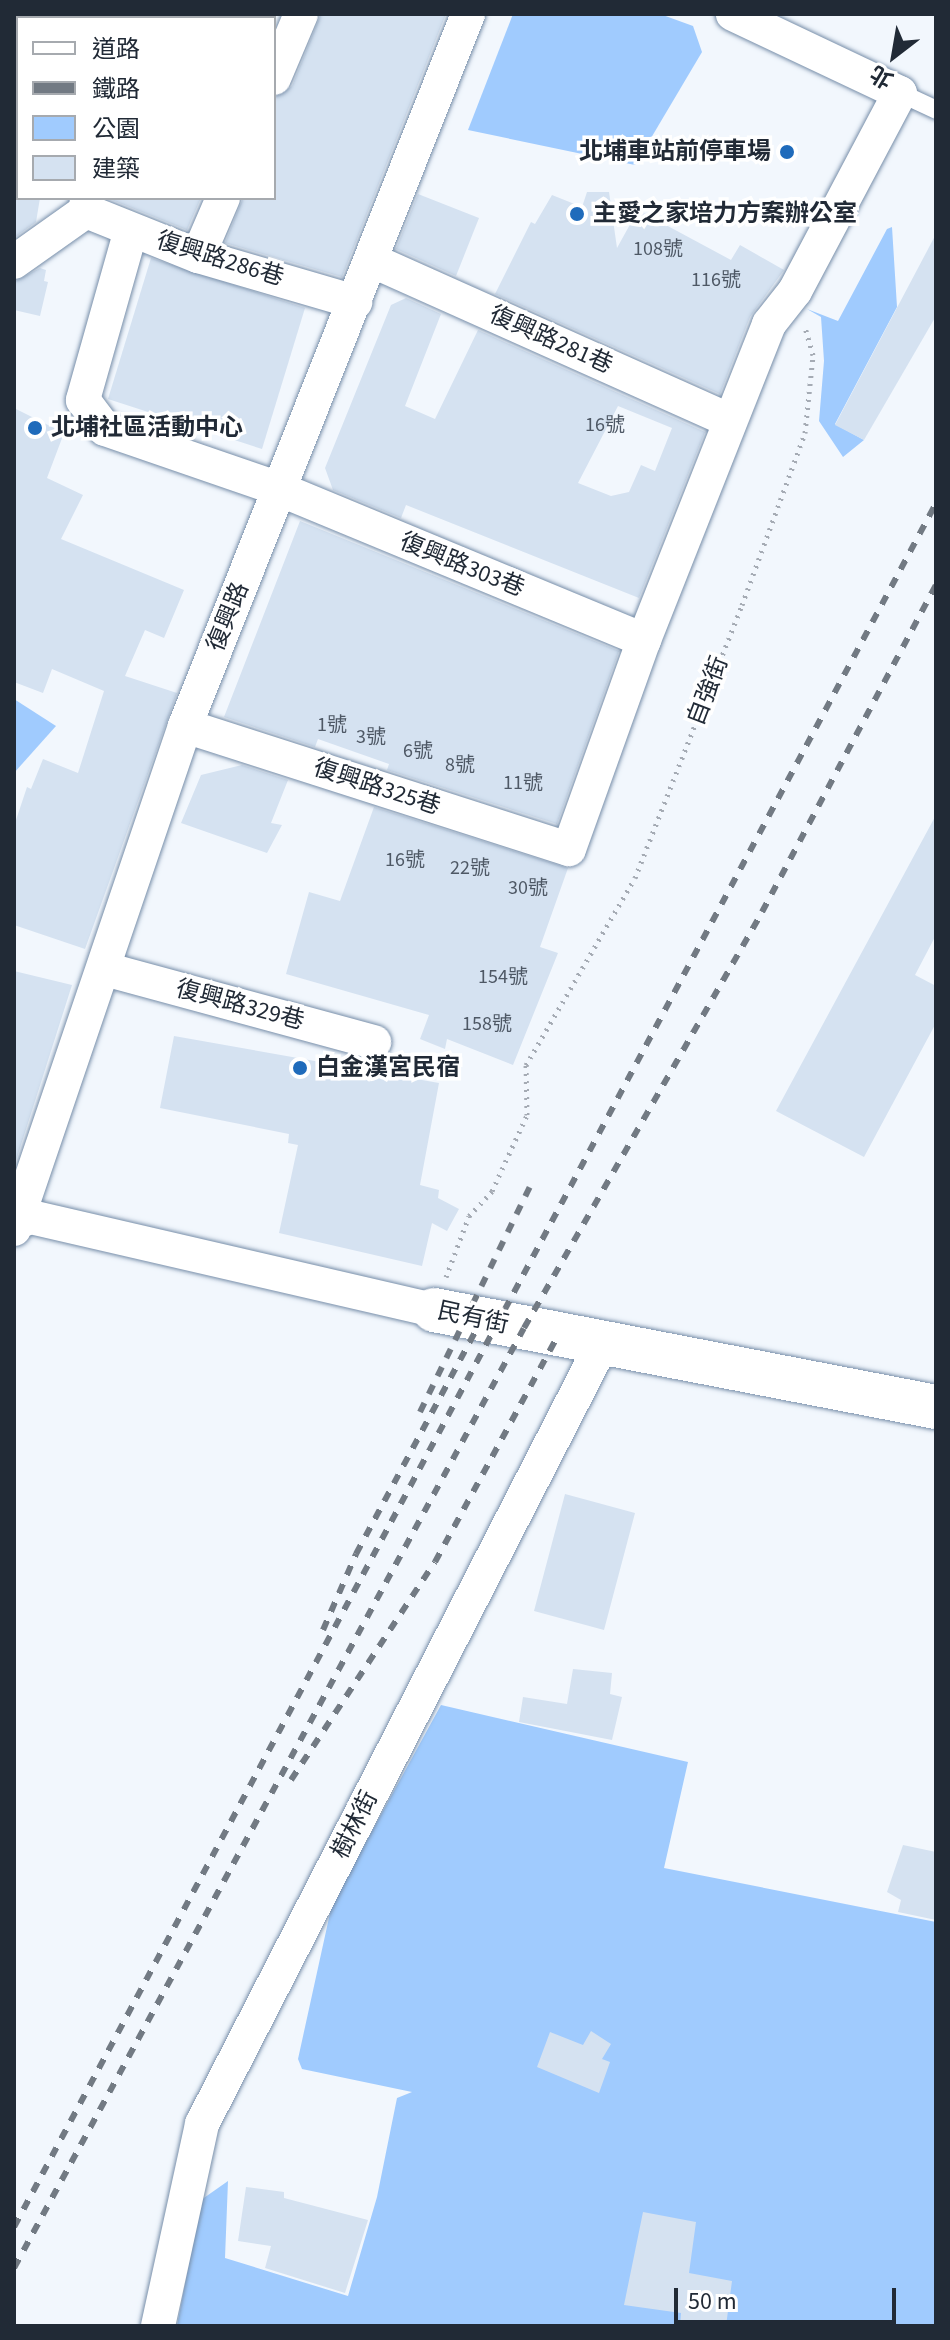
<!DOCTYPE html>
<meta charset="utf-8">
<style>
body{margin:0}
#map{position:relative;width:950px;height:2340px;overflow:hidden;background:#f2f7fd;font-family:"Source Sans 3","Noto Sans TC",sans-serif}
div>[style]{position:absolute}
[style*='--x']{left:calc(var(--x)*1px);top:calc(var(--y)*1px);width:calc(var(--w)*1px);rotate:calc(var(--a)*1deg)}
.green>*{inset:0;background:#a0cbfe}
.building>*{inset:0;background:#d5e2f1}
.path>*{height:5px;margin-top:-2.5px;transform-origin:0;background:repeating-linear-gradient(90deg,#a5abb4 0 2px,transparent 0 8px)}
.roads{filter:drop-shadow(0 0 2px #778ea9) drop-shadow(0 0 2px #778ea9)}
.lane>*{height:18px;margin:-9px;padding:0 9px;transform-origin:9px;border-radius:9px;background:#fff}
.street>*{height:34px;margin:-17px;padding:0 17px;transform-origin:17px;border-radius:17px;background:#fff}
.secondary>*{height:44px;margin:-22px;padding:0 22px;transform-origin:22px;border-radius:22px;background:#fff}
.rail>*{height:6px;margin-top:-3px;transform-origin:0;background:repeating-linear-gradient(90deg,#727a83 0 10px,transparent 0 20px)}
.dots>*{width:22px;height:22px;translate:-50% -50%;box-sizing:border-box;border:4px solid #fff;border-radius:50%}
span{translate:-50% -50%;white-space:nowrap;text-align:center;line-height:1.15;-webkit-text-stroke:7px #fff;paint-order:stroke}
.number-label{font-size:20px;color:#4e5865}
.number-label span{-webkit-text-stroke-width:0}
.poi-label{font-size:24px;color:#212a36;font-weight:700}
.right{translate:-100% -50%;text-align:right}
.left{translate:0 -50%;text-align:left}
.street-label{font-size:24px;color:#212a36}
.frame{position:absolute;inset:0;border:16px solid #212a36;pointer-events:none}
.legend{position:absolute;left:16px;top:16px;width:260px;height:184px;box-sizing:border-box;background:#fff;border:2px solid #a6aaaf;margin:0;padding:10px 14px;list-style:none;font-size:24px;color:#212a36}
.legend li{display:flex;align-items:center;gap:16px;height:40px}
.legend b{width:40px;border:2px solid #a6aaaf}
.north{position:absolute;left:854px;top:16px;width:80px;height:80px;-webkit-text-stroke:6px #fff;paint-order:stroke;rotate:211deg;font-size:22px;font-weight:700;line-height:32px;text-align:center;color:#212a36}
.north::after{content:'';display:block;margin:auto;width:28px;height:36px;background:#212a36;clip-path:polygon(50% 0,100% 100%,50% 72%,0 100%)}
.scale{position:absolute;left:674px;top:2288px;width:222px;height:36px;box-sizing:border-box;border:4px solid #212a36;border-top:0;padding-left:10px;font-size:24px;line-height:28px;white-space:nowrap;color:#212a36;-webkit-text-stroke:6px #fff;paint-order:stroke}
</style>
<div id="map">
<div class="green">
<i style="clip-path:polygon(513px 14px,660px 14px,693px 26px,702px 52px,635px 165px,468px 130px)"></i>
<i style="clip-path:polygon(892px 227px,897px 307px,835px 424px,864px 440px,843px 457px,819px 421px,824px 361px,821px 317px,807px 309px,838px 321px,887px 229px)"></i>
<i style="clip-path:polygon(14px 699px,56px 726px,14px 773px)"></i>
<i style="clip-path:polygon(441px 1705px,688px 1762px,664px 1868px,936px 1922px,936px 2326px,177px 2326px,201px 2200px,228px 2181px,225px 2258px,348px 2296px,377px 2197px,397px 2098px,412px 2092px,302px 2069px,298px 2059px,332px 1904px)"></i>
</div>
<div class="building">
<i style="clip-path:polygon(321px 14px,446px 14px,342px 277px,225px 243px,243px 198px,274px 198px,274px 98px,292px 86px)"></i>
<i style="clip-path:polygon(587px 192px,609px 192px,617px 248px,638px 210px,731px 260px,740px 245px,784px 270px,750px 317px,720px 394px,495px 294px,531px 222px,535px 224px,552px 195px,582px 207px)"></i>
<i style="clip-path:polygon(418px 194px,479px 218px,456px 276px,396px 249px)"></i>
<i style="clip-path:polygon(14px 198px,40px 198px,36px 222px,14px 238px)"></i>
<i style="clip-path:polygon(107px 198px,201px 198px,187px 230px)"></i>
<i style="clip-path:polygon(936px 234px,936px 316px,864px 440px,835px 425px)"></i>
<i style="clip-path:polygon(151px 258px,305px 308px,262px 449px,108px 399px)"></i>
<i style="clip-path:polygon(40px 268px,46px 270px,44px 281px,48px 282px,40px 316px,14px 310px,14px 282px)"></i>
<i style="clip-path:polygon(evenodd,406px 298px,441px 314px,405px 406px,435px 419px,478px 330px,705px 432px,639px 598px,406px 505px,401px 518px,333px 490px,325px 468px,391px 305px,406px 298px,618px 406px,672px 428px,655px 471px,641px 465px,629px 492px,611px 496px,578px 483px,618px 406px)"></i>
<i style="clip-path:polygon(14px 408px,64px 433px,47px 478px,83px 495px,61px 539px,184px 590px,164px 638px,145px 630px,125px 676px,177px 693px,85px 949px,14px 925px,14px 826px,27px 787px,31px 789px,43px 759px,78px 773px,104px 691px,52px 669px,43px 693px,14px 682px)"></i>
<i style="clip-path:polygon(300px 521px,619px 651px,557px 824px,387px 770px,389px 764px,318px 739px,315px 747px,224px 717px)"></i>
<i style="clip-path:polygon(242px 765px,288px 780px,271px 823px,282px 825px,267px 853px,181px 823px,201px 775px)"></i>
<i style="clip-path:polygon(374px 807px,568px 868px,540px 947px,558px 953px,513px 1065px,447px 1039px,445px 1049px,420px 1039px,429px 1015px,286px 974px,309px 892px,340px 901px)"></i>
<i style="clip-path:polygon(936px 815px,936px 935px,915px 975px,936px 986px,936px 1023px,864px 1157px,776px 1111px)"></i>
<i style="clip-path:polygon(14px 971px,72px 985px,14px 1167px)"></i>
<i style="clip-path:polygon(174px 1036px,439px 1083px,420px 1185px,439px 1190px,438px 1198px,459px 1209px,447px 1231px,432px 1223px,422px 1266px,279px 1233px,298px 1145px,288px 1143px,289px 1134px,160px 1108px)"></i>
<i style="clip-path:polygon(565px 1494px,635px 1513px,604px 1630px,534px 1611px)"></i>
<i style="clip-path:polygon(573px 1669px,612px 1673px,610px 1694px,622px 1697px,612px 1740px,519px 1722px,523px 1697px,567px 1704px)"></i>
<i style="clip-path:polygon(903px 1845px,936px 1852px,936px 1920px,898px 1912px,901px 1900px,887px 1892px)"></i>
<i style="clip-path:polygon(591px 2031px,611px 2044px,602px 2059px,610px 2062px,599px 2093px,537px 2067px,550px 2032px,583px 2045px)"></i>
<i style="clip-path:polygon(246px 2187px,284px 2192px,284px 2198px,368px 2220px,345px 2293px,265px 2268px,271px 2246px,238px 2241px)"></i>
<i style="clip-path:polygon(643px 2212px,696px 2222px,689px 2273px,732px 2281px,726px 2326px,680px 2326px,681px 2313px,624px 2305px)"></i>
</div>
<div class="path">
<i style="--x:446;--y:1277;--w:65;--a:-69.3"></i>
<i style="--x:469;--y:1216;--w:34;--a:-47"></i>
<i style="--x:492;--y:1191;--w:84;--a:-65.3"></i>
<i style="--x:527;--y:1115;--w:50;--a:-91.1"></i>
<i style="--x:526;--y:1065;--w:216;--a:-59.8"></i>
<i style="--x:635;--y:878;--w:293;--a:-68.6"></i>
<i style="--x:742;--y:605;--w:183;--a:-69.9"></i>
<i style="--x:805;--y:433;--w:78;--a:-84.1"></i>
<i style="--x:813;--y:355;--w:29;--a:-106"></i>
</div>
<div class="roads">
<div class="lane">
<i style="--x:900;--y:93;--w:40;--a:25"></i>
</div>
<div class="street">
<i style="--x:157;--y:18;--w:4;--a:-76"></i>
<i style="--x:274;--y:78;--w:69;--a:-67.1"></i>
<i style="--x:86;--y:211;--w:121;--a:21.9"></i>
<i style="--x:198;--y:256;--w:164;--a:16.3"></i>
<i style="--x:131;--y:230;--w:177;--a:105.8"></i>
<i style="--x:83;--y:400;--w:36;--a:53"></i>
<i style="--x:105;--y:429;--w:184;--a:19"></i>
<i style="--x:279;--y:489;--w:395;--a:22.5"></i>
<i style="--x:198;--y:256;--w:63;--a:-66.7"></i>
<i style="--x:373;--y:261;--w:389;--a:24.1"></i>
<i style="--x:14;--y:262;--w:88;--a:-35.3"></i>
<i style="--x:86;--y:211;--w:13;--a:-86"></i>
<i style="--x:185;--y:726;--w:403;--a:17.8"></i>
<i style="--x:569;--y:849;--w:222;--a:-70.3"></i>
<i style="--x:644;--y:640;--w:340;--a:-68.4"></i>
<i style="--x:769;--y:324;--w:42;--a:-51.8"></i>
<i style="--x:795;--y:291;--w:224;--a:-62.1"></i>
<i style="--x:900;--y:93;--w:185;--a:-154.7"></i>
<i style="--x:105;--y:969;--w:279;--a:15.2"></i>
<i style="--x:22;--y:1215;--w:423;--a:13"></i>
<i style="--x:14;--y:1229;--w:531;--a:-71.22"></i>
<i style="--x:185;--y:726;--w:766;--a:-68.32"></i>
<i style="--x:158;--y:2326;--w:207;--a:-77.7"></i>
<i style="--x:202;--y:2124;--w:879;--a:-62.85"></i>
</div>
<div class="secondary">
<i style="--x:14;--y:1214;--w:8;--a:7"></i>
<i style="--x:434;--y:1310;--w:511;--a:10.94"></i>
</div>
</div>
<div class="rail">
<i style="--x:420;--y:1412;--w:254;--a:-64"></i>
<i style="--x:323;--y:1630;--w:83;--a:-66.5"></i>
<i style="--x:356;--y:1554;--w:264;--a:-61.8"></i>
<i style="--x:291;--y:1780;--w:261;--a:-56.6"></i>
<i style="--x:435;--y:1562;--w:258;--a:-61.5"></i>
<i style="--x:14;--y:2227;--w:1955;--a:-61.86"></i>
<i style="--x:14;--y:2268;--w:1069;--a:-61.52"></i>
<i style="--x:524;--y:1328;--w:479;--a:-60.2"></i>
<i style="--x:762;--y:912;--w:370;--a:-62"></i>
</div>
<div class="dots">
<i style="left:787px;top:152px;background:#1f6bbb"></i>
<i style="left:577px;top:214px;background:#1f6bbb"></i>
<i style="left:35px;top:428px;background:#1f6bbb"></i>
<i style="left:300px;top:1068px;background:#1f6bbb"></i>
</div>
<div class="number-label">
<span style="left:658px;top:249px">108號</span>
<span style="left:716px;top:280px">116號</span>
<span style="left:605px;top:425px">16號</span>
<span style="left:332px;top:725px">1號</span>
<span style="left:371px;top:737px">3號</span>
<span style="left:418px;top:751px">6號</span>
<span style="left:460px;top:765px">8號</span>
<span style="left:523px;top:783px">11號</span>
<span style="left:405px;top:860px">16號</span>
<span style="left:470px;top:868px">22號</span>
<span style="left:528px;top:888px">30號</span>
<span style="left:503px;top:977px">154號</span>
<span style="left:487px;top:1024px">158號</span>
</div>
<div class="poi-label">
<span class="right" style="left:771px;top:152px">北埔車站前停車場</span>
<span class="left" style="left:593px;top:214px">主愛之家培力方案辦公室</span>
<span class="left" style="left:51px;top:428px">北埔社區活動中心</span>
<span class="left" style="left:316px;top:1068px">白金漢宮民宿</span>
</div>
<div class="street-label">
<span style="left:220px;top:259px;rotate:17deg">復興路286巷</span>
<span style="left:551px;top:340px;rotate:24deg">復興路281巷</span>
<span style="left:462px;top:565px;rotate:22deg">復興路303巷</span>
<span style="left:228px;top:617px;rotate:-68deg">復興路</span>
<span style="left:708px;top:691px;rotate:-69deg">自強街</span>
<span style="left:377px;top:787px;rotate:18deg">復興路325巷</span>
<span style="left:240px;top:1005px;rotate:15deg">復興路329巷</span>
<span style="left:473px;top:1318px;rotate:12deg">民有街</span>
<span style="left:355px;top:1825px;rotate:-63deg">樹林街</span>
</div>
<div class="frame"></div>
<ul class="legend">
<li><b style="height:10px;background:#fff"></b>道路</li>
<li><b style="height:10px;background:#727a83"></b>鐵路</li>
<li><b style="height:22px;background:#a0cbfe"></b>公園</li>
<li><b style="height:22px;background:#d5e2f1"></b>建築</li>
</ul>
<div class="north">北</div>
<div class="scale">50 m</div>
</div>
